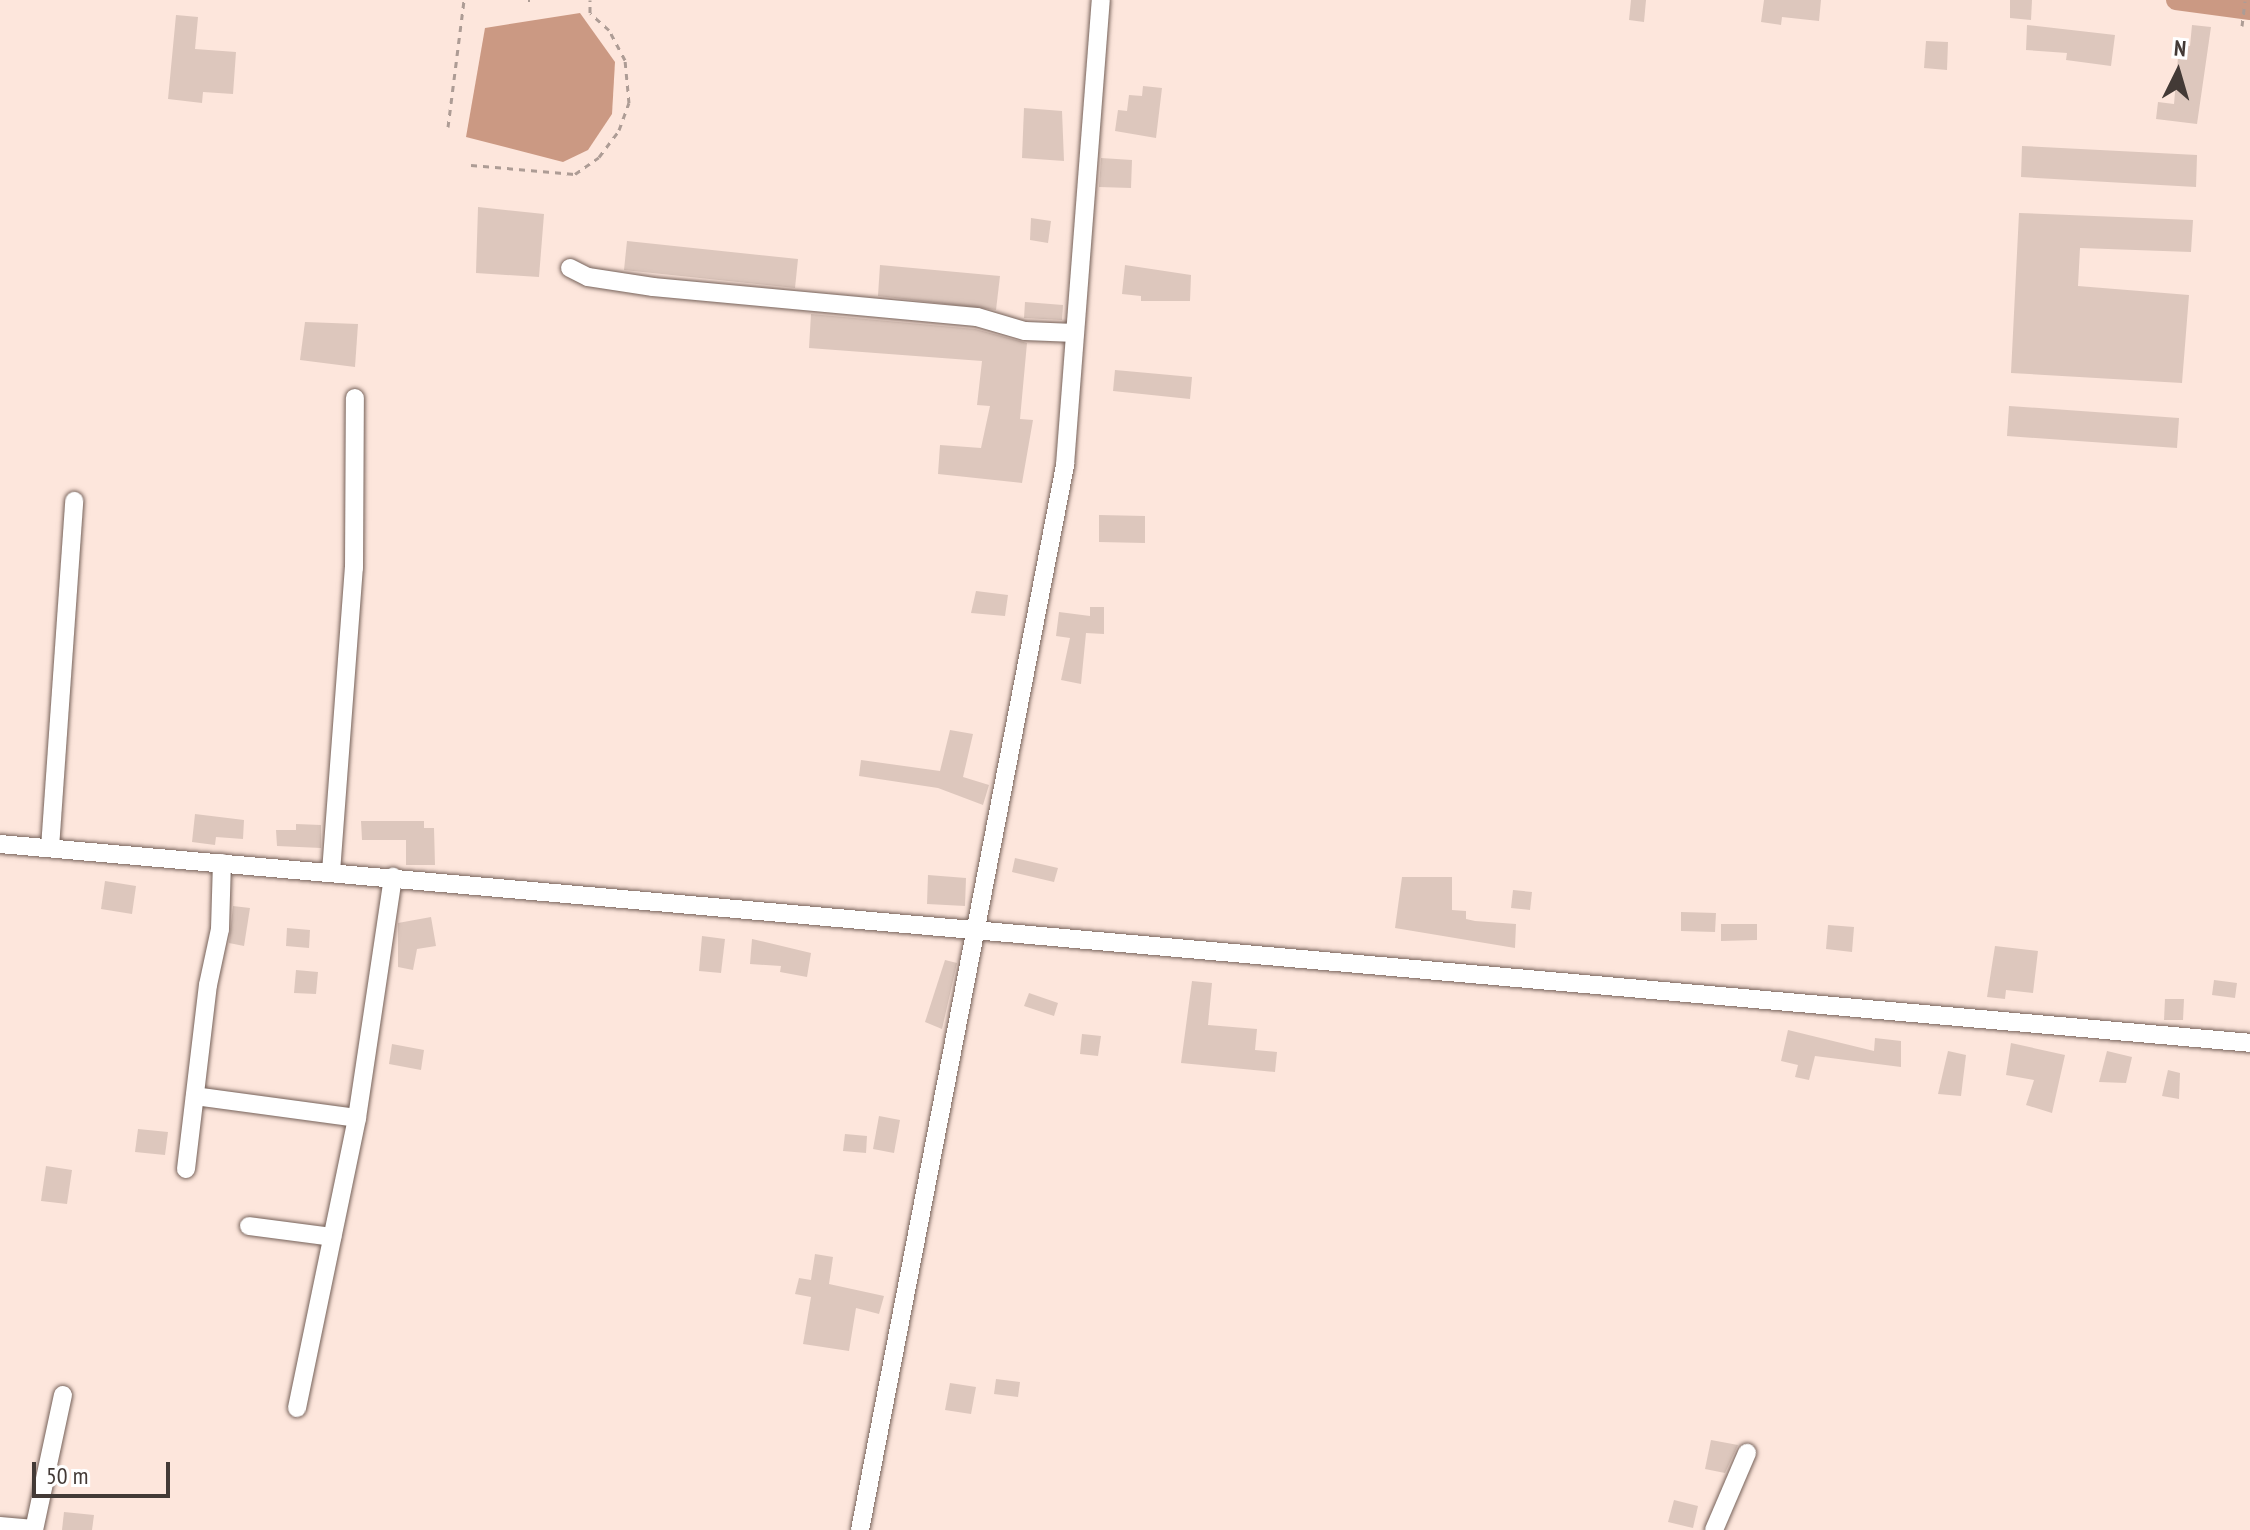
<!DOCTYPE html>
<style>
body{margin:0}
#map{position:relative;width:2250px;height:1530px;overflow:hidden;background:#fde6dc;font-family:"PT Sans Narrow",sans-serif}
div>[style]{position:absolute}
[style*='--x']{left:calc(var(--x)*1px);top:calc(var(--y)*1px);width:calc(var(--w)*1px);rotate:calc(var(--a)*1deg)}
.water>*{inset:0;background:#cb9983}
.canal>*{height:20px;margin:-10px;padding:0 10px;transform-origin:10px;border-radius:10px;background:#cb9983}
.building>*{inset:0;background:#ddc7bd}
.path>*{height:3px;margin-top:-1.5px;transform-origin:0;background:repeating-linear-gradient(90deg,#ad9c95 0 6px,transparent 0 12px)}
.roads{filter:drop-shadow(0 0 2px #756159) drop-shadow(0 0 2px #756159)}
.minor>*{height:18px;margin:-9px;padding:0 9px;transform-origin:9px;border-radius:9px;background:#fff}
span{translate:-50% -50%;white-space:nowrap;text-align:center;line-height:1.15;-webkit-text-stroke:6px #fff;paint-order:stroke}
.north{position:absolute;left:2138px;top:32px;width:80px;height:80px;-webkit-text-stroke:6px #fff;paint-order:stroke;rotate:5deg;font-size:22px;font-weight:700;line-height:32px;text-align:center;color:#433a36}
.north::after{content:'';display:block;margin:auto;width:28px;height:36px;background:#433a36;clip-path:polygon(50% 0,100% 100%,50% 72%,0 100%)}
.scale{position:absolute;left:32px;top:1462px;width:138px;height:36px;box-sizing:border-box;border:4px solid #433a36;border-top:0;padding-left:10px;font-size:24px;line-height:28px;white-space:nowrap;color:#433a36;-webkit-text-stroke:6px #fff;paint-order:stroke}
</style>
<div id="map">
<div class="water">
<i style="clip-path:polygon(580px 13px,615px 62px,612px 114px,588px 150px,563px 162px,466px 137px,485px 28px)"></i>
</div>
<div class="canal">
<i style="--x:2176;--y:0;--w:75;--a:7.7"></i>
</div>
<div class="building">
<i style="clip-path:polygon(1631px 0,1646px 0,1644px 22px,1629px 20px)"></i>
<i style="clip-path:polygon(1764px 0,1821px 0,1819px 21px,1782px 17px,1781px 25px,1761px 22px)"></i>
<i style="clip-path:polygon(2010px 0,2032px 0,2031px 20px,2010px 18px)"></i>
<i style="clip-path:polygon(176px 15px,198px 17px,195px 49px,236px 52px,233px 94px,203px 92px,202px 103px,168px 99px)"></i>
<i style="clip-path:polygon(2027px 25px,2115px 35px,2111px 66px,2066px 60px,2067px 53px,2026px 50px)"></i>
<i style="clip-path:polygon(2192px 25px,2211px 27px,2197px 124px,2156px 119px,2158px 102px,2174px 104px,2179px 45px,2190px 46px)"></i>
<i style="clip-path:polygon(1926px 41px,1948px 42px,1947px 70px,1924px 68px)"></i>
<i style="clip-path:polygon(1143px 86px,1162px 88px,1156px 138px,1115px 131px,1118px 110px,1127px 111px,1129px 95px,1142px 96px)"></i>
<i style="clip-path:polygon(1024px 108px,1062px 111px,1064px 161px,1022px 158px)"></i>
<i style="clip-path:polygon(2022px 146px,2197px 155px,2196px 187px,2021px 177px)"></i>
<i style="clip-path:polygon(1101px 158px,1132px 160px,1131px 188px,1099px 187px)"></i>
<i style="clip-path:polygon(478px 207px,544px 214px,539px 277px,476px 273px)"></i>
<i style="clip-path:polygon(2019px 213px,2193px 220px,2191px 252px,2080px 248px,2078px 286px,2189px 295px,2182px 383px,2011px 373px)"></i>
<i style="clip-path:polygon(1031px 218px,1051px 221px,1048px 243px,1030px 240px)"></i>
<i style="clip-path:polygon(627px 241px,798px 259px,795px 288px,624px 270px)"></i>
<i style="clip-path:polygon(880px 265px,1000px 276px,996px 310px,878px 296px)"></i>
<i style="clip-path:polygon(1125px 265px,1191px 275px,1190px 301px,1141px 301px,1141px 296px,1122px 294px)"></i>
<i style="clip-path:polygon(1025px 302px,1063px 305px,1062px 320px,1024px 318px)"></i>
<i style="clip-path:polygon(811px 314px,975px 329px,1027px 343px,1020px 419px,1033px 420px,1022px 483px,938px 474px,940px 445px,981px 448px,990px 406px,977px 405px,982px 361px,809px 348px)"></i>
<i style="clip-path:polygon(305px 322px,358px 324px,355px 367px,300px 360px)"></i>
<i style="clip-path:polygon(1115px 370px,1192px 377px,1190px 399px,1113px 391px)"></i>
<i style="clip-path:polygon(2009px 406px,2179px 418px,2177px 448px,2007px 436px)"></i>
<i style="clip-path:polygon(1099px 515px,1145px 516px,1145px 543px,1099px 542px)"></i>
<i style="clip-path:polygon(976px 591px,1008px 595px,1005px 616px,971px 613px)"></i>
<i style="clip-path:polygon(1090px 607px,1104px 607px,1104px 634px,1086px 633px,1081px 684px,1061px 680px,1070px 638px,1056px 636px,1059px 612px,1090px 616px)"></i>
<i style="clip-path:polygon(950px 730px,973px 734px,963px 777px,989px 785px,983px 805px,938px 788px,859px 776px,861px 760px,940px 771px)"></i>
<i style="clip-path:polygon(195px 814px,244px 820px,243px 839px,216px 837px,215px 845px,192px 842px)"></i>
<i style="clip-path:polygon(361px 821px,424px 821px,424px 828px,434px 828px,435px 865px,406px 865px,406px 840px,362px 840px)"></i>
<i style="clip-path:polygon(296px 824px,321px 825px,321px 848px,277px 846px,276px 830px,296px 830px)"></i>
<i style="clip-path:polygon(1015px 858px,1058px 868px,1054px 882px,1012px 872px)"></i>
<i style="clip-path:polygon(928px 875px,966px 878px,965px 906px,927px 904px)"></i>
<i style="clip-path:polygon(1402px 877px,1452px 877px,1452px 910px,1466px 911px,1466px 919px,1475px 921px,1516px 924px,1515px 948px,1395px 928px)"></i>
<i style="clip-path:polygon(105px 881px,136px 886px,132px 914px,101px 909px)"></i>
<i style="clip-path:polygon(1513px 890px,1532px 892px,1530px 910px,1511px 908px)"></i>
<i style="clip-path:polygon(233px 906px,250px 908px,244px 946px,229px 943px)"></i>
<i style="clip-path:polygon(1681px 912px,1716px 913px,1715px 932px,1681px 931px)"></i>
<i style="clip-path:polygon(431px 917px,436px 946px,417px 949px,413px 970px,398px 967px,398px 923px)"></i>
<i style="clip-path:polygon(1721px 924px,1757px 924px,1757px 940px,1721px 941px)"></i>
<i style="clip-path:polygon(1828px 925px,1854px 927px,1852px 952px,1826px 949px)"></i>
<i style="clip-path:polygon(287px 928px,310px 930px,309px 948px,286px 946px)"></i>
<i style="clip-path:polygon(702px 936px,725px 939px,721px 973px,699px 971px)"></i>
<i style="clip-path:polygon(752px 939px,811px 953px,807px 977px,780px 972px,781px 966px,750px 964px)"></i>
<i style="clip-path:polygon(1995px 946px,2038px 951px,2033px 993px,2006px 990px,2005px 999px,1987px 997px)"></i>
<i style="clip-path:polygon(945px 960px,957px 963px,942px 1029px,925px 1022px)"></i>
<i style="clip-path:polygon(296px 970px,318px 972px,316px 994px,294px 993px)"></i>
<i style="clip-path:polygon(2214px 980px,2237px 983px,2235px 998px,2212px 995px)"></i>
<i style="clip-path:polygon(1192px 981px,1212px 983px,1208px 1025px,1257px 1029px,1255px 1050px,1277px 1052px,1275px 1072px,1181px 1063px)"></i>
<i style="clip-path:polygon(1029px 993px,1058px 1003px,1054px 1016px,1024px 1006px)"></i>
<i style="clip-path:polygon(2165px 999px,2184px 999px,2183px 1020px,2164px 1020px)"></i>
<i style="clip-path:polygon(1788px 1030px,1874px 1051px,1875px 1038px,1901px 1041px,1901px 1067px,1815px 1056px,1809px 1080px,1795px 1077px,1798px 1065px,1781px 1061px)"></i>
<i style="clip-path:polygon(1082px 1034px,1101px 1036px,1098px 1056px,1080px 1054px)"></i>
<i style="clip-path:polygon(2011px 1043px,2065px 1055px,2052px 1113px,2026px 1105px,2034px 1080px,2006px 1075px)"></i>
<i style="clip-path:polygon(392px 1044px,424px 1050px,421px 1070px,389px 1064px)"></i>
<i style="clip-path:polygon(1948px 1051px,1966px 1055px,1961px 1096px,1938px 1094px)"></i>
<i style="clip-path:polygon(2107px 1051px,2132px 1057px,2126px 1083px,2099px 1082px)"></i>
<i style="clip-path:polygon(2168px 1070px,2180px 1073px,2179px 1099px,2162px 1096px)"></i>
<i style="clip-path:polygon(879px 1116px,900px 1120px,894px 1153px,873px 1149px)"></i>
<i style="clip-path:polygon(138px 1129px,168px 1132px,165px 1155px,135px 1152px)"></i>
<i style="clip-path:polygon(845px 1134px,867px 1136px,866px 1153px,843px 1151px)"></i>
<i style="clip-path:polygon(46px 1166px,72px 1170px,67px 1204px,41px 1201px)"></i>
<i style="clip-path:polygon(815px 1254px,833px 1257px,829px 1284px,884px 1296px,879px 1314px,856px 1308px,849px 1351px,803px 1344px,811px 1297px,795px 1294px,799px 1278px,811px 1280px)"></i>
<i style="clip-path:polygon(996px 1379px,1020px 1382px,1018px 1397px,994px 1394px)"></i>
<i style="clip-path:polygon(950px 1383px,976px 1387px,971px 1414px,945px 1410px)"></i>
<i style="clip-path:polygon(1711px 1440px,1738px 1445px,1725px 1473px,1705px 1469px)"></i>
<i style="clip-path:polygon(1674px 1500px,1698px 1506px,1693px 1528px,1668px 1522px)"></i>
<i style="clip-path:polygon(64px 1512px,94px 1515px,92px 1530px,62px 1530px)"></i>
</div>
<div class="path">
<i style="--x:528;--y:0;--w:2;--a:0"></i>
<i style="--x:2242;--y:26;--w:25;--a:-83"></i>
<i style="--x:448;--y:127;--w:128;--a:-82.8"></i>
<i style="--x:471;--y:165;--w:104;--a:4.9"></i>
<i style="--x:575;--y:174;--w:29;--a:-35"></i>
<i style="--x:599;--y:157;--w:34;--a:-53"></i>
<i style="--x:619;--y:130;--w:29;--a:-70"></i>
<i style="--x:629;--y:103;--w:43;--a:-95.3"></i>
<i style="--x:625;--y:60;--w:34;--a:-118"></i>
<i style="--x:609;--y:30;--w:25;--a:-138"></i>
<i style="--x:590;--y:13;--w:13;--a:-90"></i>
</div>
<div class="roads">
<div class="minor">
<i style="--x:570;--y:268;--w:20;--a:27"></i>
<i style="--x:588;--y:277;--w:66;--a:8.7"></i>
<i style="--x:653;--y:287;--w:325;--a:5.3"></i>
<i style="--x:977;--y:317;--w:50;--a:16.3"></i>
<i style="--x:1025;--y:331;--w:50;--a:2.3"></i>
<i style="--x:0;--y:844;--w:2259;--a:5.05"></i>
<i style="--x:50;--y:848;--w:348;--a:-86"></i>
<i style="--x:331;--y:872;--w:305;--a:-85.7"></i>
<i style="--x:354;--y:568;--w:170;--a:-89.7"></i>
<i style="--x:195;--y:1096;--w:163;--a:7.7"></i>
<i style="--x:186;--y:1169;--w:185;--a:-83.2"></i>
<i style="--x:208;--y:985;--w:57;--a:-77.9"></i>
<i style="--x:220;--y:929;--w:66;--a:-88.3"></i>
<i style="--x:249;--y:1226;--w:84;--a:7.5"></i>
<i style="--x:297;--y:1408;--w:296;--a:-78.3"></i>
<i style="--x:357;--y:1118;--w:244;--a:-81.5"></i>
<i style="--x:0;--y:1526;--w:34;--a:5"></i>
<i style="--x:34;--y:1530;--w:138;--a:-77.9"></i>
<i style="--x:860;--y:1530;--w:1085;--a:-79.1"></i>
<i style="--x:1065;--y:465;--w:466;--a:-85.6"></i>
<i style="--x:1714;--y:1530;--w:84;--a:-66.8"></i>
</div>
</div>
<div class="north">N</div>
<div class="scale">50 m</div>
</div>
